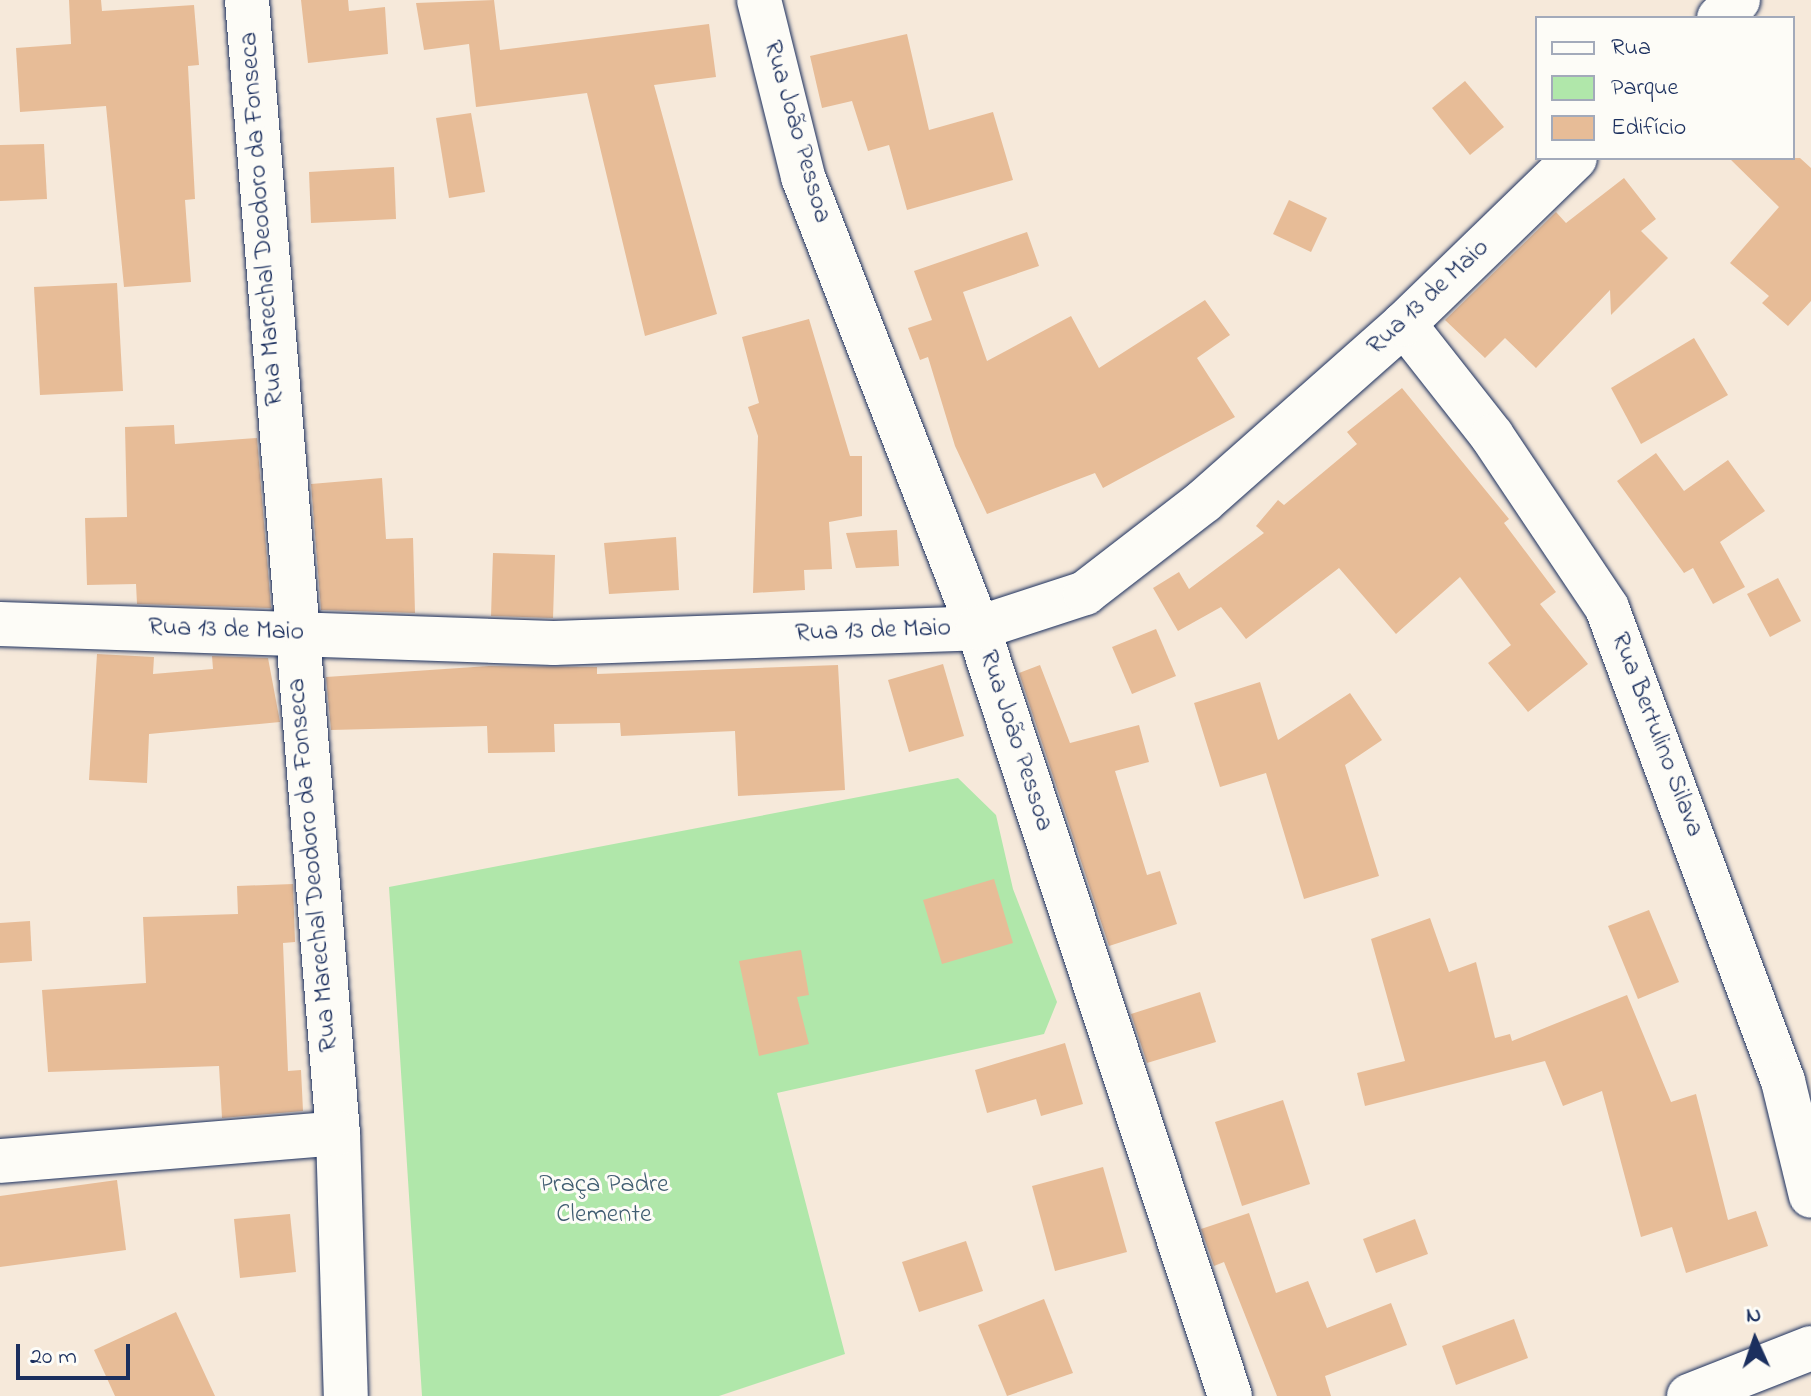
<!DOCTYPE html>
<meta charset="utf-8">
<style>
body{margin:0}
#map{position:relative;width:1811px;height:1396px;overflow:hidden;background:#f6e9da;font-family:"Indie Flower",sans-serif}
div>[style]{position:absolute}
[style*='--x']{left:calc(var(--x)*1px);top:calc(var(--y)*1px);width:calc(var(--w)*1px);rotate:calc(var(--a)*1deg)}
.green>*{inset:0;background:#b0e7aa}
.building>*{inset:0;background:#e7bc97}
.roads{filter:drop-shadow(0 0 2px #1b2f5e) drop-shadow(0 0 2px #1b2f5e)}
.minor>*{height:44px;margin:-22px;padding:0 22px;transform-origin:22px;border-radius:22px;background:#fdfcf7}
.tertiary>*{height:44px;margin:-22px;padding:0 22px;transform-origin:22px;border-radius:22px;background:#fdfcf7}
.secondary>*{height:44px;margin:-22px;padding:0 22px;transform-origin:22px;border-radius:22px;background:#fdfcf7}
span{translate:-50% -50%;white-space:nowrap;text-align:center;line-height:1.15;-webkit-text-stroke:6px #fdfcf7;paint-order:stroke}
.street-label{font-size:26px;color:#1b2f5e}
.park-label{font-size:26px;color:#405d71}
.legend{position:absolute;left:1535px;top:16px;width:260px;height:144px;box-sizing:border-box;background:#fdfcf7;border:2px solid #a3aaba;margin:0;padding:10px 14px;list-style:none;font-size:24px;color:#1b2f5e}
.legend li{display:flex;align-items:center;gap:16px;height:40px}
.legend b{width:40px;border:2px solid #a3aaba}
.north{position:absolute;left:1715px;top:1300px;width:80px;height:80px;-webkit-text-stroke:6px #fdfcf7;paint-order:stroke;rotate:357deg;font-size:22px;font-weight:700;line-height:32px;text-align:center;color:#1b2f5e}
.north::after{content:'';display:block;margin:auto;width:28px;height:36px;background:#1b2f5e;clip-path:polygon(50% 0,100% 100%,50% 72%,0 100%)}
.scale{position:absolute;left:16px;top:1344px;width:114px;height:36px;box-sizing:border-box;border:4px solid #1b2f5e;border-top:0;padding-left:10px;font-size:24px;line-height:28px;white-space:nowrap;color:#1b2f5e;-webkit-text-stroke:6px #fdfcf7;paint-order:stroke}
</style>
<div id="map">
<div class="green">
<i style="clip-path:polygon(958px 778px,996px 815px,1013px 889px,1057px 1002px,1044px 1034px,777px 1093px,845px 1354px,719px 1396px,422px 1396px,389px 887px)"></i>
</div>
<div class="building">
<i style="clip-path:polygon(69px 0,101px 0,102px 11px,194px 5px,199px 65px,188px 66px,195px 199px,185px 200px,191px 282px,124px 287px,106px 106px,20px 112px,16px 48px,71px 44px)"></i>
<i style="clip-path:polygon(301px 0,348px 0,349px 11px,385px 7px,388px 54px,308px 63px)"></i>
<i style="clip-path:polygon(494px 0,500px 50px,709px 24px,716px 77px,654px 85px,717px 314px,645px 336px,587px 93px,476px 107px,469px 44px,424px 50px,416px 3px)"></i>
<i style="clip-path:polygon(907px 34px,929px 130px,993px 112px,1013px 180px,907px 210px,889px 145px,868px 151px,852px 101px,822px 108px,810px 56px)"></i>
<i style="clip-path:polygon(1465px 81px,1504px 127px,1470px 155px,1432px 108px)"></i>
<i style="clip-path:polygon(471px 113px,485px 192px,449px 198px,436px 118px)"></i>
<i style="clip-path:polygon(44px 144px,47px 199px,0 201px,0 145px)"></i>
<i style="clip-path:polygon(1729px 158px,1800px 158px,1811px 168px,1811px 301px,1788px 326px,1762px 303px,1769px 296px,1730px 263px,1779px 207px)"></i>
<i style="clip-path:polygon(394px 167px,396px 219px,311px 223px,309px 172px)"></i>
<i style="clip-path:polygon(1624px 178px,1656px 219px,1641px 231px,1668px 258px,1611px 315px,1610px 290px,1536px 368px,1505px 338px,1485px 358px,1445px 320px,1556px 212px,1566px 223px)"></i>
<i style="clip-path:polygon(1289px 200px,1327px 218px,1311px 252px,1273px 234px)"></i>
<i style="clip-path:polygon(1027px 232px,1039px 266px,963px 292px,987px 361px,1071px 316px,1099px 368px,1205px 300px,1230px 335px,1197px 358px,1235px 417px,1103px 488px,1095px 473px,987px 514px,955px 446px,928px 357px,920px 360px,908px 328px,932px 320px,914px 271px)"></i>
<i style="clip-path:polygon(117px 283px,123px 391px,40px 395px,34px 287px)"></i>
<i style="clip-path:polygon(809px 319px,850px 456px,862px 456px,862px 516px,829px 522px,832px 569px,804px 570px,805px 590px,753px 593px,758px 436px,748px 407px,759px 403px,742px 337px)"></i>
<i style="clip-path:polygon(1694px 338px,1728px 395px,1641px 444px,1611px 388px)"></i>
<i style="clip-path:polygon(1402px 388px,1509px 519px,1504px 523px,1556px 592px,1540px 604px,1588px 664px,1528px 712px,1488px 663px,1511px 645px,1460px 577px,1396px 634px,1339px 568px,1246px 639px,1221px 607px,1178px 631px,1153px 588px,1179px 572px,1189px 589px,1264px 533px,1256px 526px,1278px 500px,1284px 505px,1357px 444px,1347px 432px)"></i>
<i style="clip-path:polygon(174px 425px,175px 444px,257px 438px,271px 608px,137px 604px,136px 584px,87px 585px,85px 518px,127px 517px,125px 427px)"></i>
<i style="clip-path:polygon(1656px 453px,1684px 491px,1728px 460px,1765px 511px,1720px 542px,1745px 587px,1713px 604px,1693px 568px,1684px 573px,1617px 481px)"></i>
<i style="clip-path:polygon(382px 478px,386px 539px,413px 538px,415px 613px,321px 610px,311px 484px)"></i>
<i style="clip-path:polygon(897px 530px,899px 566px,856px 568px,846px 533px)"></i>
<i style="clip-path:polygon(676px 537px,679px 590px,609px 594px,604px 543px)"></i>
<i style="clip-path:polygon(493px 553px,555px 555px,553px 618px,491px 616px)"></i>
<i style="clip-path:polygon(1778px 578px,1801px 621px,1770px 637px,1747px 594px)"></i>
<i style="clip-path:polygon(1156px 629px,1176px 676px,1132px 694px,1112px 647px)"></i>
<i style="clip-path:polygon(97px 654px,154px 657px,153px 674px,213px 669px,212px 656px,268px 658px,280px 722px,149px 734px,147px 783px,89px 780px)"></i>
<i style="clip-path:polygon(943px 664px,964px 736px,909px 752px,888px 680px)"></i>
<i style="clip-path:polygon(838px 665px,845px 790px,738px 796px,735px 731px,621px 736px,620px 723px,554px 724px,555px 752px,488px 753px,487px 726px,331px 730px,326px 677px,489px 666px,597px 667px,597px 674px)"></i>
<i style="clip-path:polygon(1040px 665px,1070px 743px,1139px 725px,1149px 762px,1115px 771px,1147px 875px,1160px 871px,1177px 924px,1109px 946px,1019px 673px)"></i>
<i style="clip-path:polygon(1260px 682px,1278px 740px,1350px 693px,1382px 740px,1345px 765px,1379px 876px,1304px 899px,1266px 773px,1220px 787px,1194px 703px)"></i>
<i style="clip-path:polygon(994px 879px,1013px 943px,942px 964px,923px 900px)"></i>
<i style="clip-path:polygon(293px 884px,295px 942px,283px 943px,288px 1071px,301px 1070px,303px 1111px,222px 1118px,219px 1066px,48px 1072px,42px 990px,146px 983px,143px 917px,238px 914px,237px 886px)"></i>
<i style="clip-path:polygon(1649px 910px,1679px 982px,1638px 999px,1608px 926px)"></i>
<i style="clip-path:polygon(1430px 918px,1449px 972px,1476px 962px,1495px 1038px,1510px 1034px,1512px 1041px,1627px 995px,1671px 1102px,1696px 1094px,1728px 1220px,1756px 1211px,1768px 1246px,1686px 1273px,1672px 1227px,1641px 1237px,1602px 1091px,1563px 1106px,1545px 1061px,1365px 1106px,1357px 1073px,1405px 1061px,1371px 939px)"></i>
<i style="clip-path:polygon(30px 921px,32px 961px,0 963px,0 923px)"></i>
<i style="clip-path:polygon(801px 950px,809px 995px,797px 997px,809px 1044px,759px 1056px,739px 961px)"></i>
<i style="clip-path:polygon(1200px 992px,1216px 1042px,1147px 1063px,1131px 1014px)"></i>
<i style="clip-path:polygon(1065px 1043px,1083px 1104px,1041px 1116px,1036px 1099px,987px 1113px,975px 1070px)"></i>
<i style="clip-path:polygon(1283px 1100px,1310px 1184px,1242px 1206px,1215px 1122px)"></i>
<i style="clip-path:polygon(1103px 1167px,1127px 1252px,1055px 1271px,1032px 1186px)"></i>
<i style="clip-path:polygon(117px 1180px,126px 1250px,0 1267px,0 1196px)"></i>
<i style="clip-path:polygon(1249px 1213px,1276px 1293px,1308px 1281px,1327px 1328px,1391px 1303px,1407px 1345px,1325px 1376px,1331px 1396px,1277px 1396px,1224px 1262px,1214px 1266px,1201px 1229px)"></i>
<i style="clip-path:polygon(290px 1214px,296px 1272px,240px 1278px,234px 1219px)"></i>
<i style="clip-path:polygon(1415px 1219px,1428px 1254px,1376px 1273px,1363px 1239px)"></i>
<i style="clip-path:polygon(966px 1241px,983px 1291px,919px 1312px,902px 1262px)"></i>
<i style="clip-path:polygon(1044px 1299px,1073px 1373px,1007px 1396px,978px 1325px)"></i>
<i style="clip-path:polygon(176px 1312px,215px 1396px,115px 1396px,94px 1350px)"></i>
<i style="clip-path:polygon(1514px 1319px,1528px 1358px,1456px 1385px,1442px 1346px)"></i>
</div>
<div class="roads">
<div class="minor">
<i style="--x:247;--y:0;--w:1137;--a:85.41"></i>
<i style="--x:338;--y:1133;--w:263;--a:88.3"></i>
<i style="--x:0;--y:1161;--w:339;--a:-4.7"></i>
<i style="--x:1689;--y:1396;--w:131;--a:-21.5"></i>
</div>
<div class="tertiary">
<i style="--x:759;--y:0;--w:182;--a:76"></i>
<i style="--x:803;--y:177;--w:484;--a:68.8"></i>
<i style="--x:978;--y:628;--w:808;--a:71.83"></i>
<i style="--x:1404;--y:324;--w:142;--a:51.8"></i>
<i style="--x:1492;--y:436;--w:207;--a:56.2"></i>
<i style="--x:1607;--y:608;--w:505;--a:69.59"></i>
<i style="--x:1783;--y:1081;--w:118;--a:76.3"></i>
</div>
<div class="secondary">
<i style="--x:1719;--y:18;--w:26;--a:-43"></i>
<i style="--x:0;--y:624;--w:554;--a:1.96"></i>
<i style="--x:554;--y:643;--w:424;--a:-2"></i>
<i style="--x:978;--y:628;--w:113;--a:-18.1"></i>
<i style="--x:1085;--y:593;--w:150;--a:-37.7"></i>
<i style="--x:1204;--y:501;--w:267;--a:-41.5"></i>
<i style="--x:1404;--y:324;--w:238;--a:-44.1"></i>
</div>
</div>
<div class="street-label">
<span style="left:796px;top:132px;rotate:74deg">Rua João Pessoa</span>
<span style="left:263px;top:219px;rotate:-94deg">Rua Marechal Deodoro da Fonseca</span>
<span style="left:1429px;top:298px;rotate:-43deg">Rua 13 de Maio</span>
<span style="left:226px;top:631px;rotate:2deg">Rua 13 de Maio</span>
<span style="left:873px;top:632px;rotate:-2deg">Rua 13 de Maio</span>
<span style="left:1656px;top:735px;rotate:69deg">Rua Bertulino Silava</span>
<span style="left:1015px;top:741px;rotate:72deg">Rua João Pessoa</span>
<span style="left:314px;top:865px;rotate:-95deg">Rua Marechal Deodoro da Fonseca</span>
</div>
<div class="park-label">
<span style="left:604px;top:1201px">Praça Padre<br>Clemente</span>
</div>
<ul class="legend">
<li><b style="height:10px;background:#fdfcf7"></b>Rua</li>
<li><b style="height:22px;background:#b0e7aa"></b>Parque</li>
<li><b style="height:22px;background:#e7bc97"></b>Edifício</li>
</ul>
<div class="north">N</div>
<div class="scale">20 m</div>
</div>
